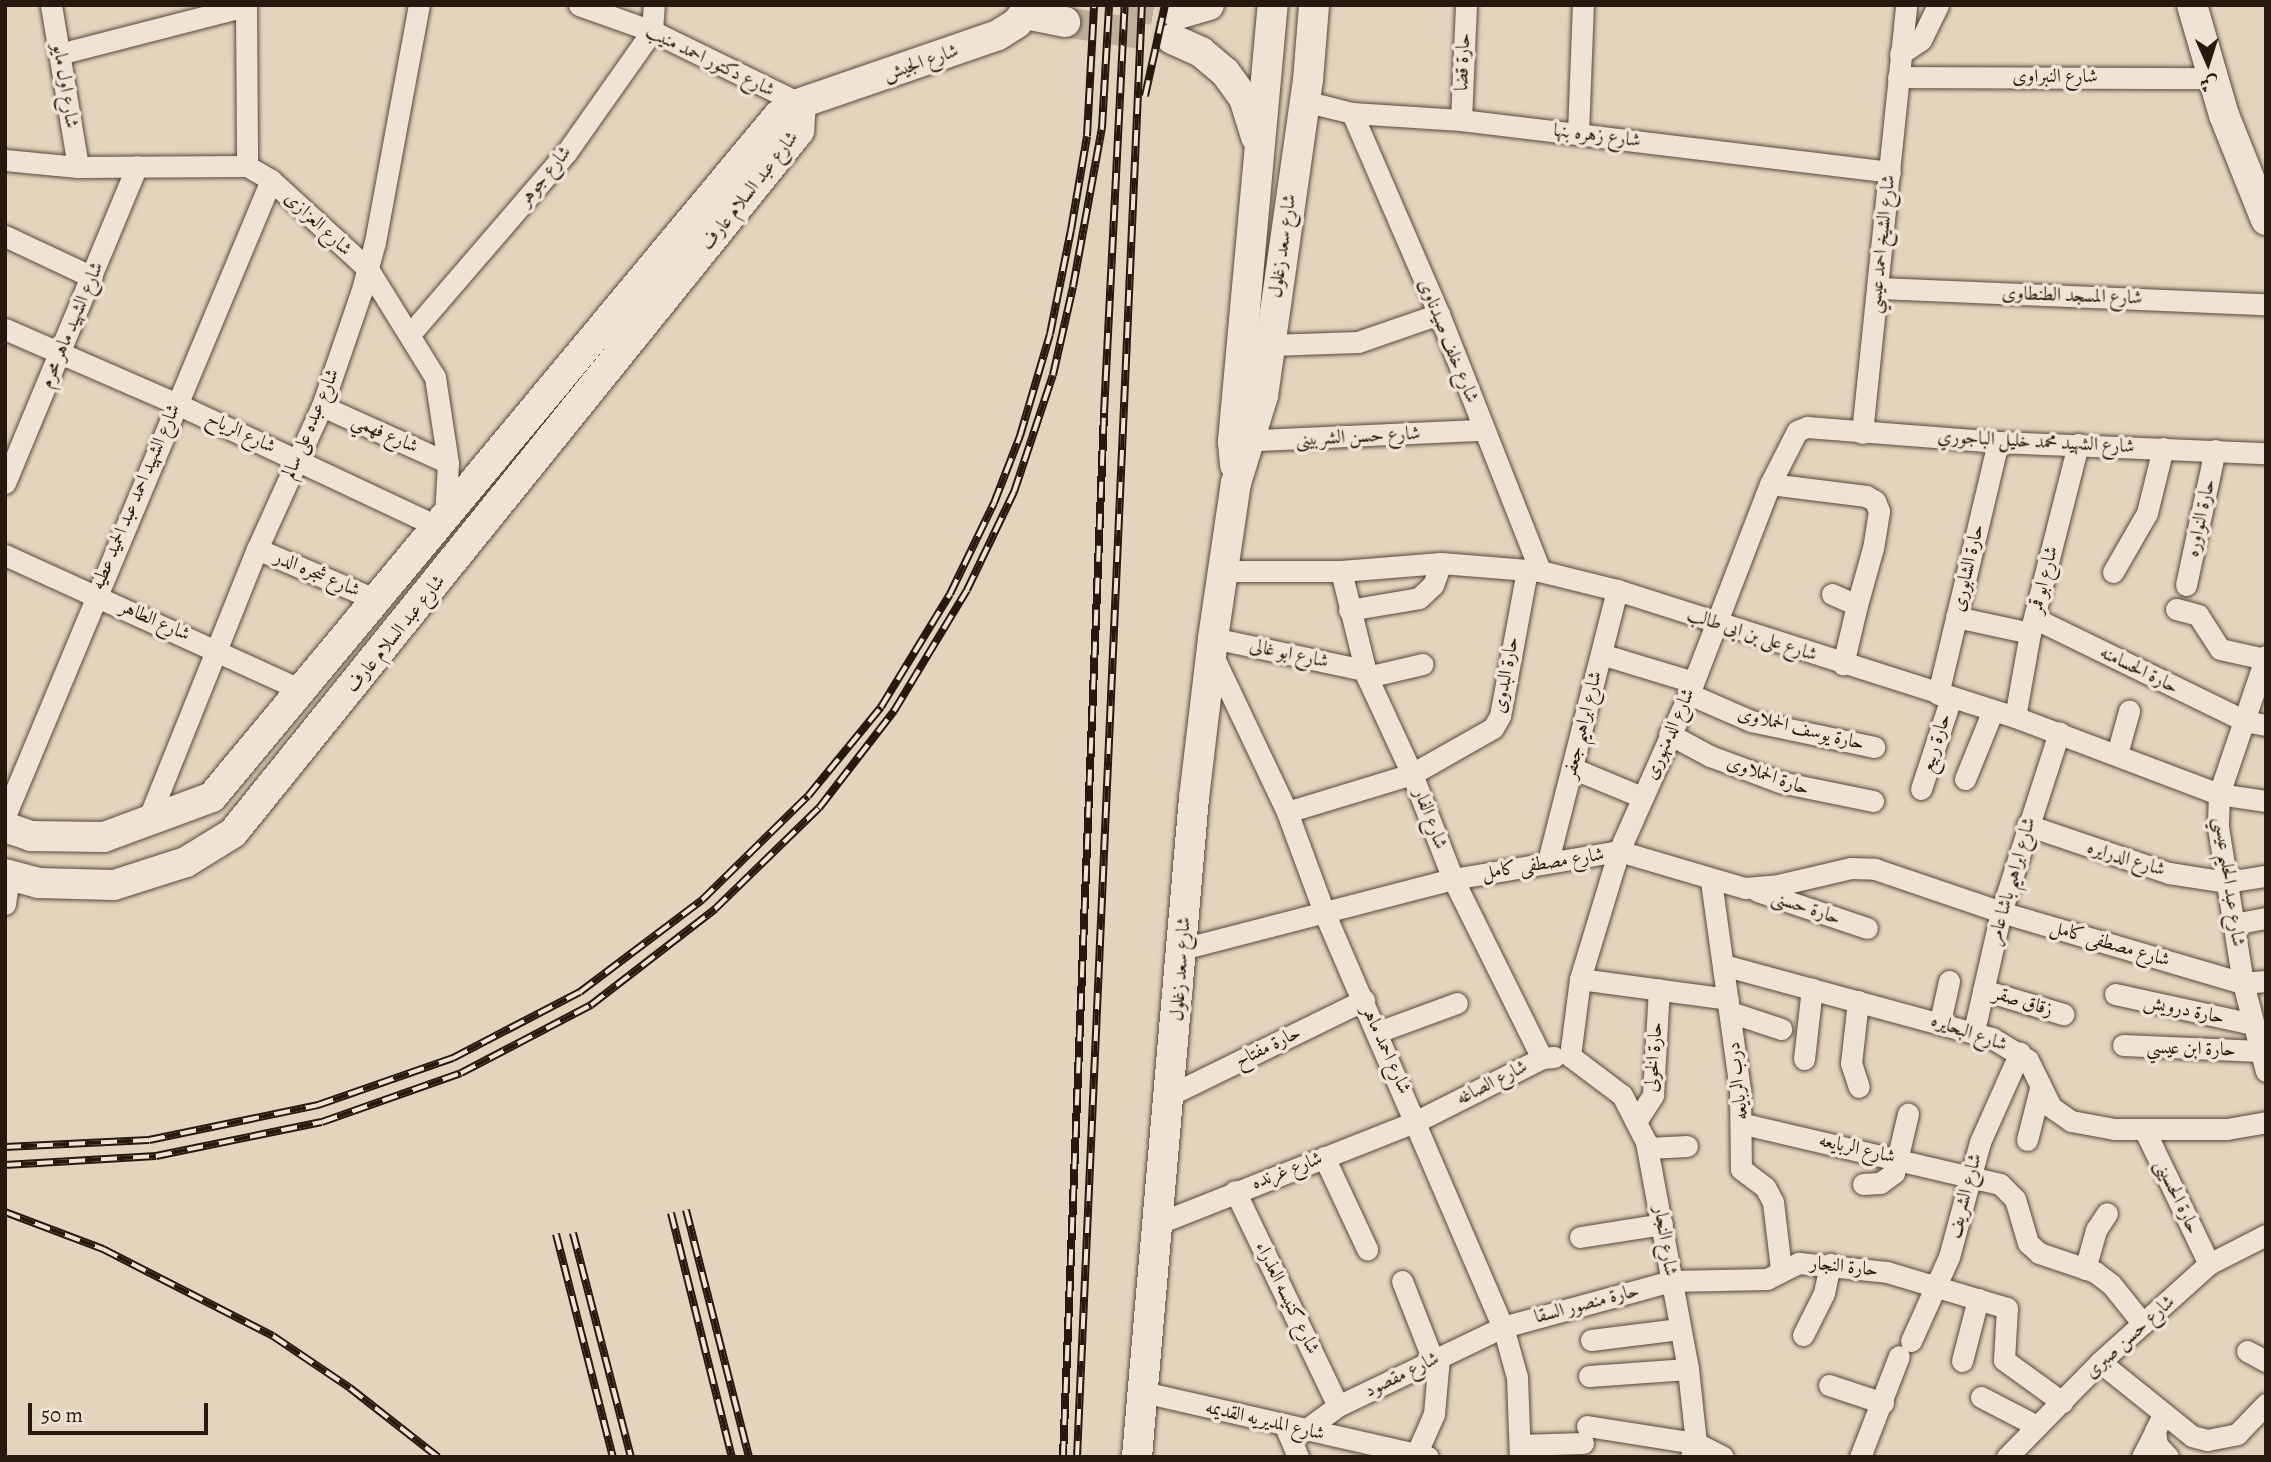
<!DOCTYPE html>
<meta charset="utf-8">
<style>
body{margin:0}
#map{position:relative;width:2271px;height:1462px;overflow:hidden;background:#e5d4bd;font-family:Alegreya,Amiri,serif}
div>[style]{position:absolute}
[style*='--x']{left:calc(var(--x)*1px);top:calc(var(--y)*1px);width:calc(var(--w)*1px);rotate:calc(var(--a)*1deg)}
.secondary-tunnel>*{height:30px;margin-top:-15px;transform-origin:0;background:repeating-linear-gradient(90deg,#bfaf9a 0 30px,transparent 0 45px)}
.roads{filter:drop-shadow(0 0 2px #564839) drop-shadow(0 0 2px #564839)}
.street>*{height:21px;margin:-10.5px;padding:0 10.5px;transform-origin:10.5px;border-radius:10.5px;background:#eee3d4}
.secondary>*{height:30px;margin:-15px;padding:0 15px;transform-origin:15px;border-radius:15px;background:#eee3d4}
.rail>*{height:8px;margin-top:-4px;transform-origin:0;background:repeating-linear-gradient(90deg,#eee3d4 0 16px,#27190d 0 32px);box-sizing:border-box;border-block:2px solid #27190d}
span{translate:-50% -50%;white-space:nowrap;text-align:center;line-height:1.15;-webkit-text-stroke:7px #eee3d4;paint-order:stroke}
.street-label{font-size:19px;color:#27190d}
.frame{position:absolute;inset:0;border:7px solid #27190d;pointer-events:none}
.north{position:absolute;left:2173px;top:28px;width:70px;height:70px;-webkit-text-stroke:5px #eee3d4;paint-order:stroke;rotate:177deg;font-size:19px;font-weight:700;line-height:28px;text-align:center;color:#27190d}
.north::after{content:'';display:block;margin:auto;width:24px;height:32px;background:#27190d;clip-path:polygon(50% 0,100% 100%,50% 72%,0 100%)}
.scale{position:absolute;left:28px;top:1403px;width:180px;height:32px;box-sizing:border-box;border:4px solid #27190d;border-top:0;padding-left:9px;font-size:21px;line-height:24px;white-space:nowrap;color:#27190d;-webkit-text-stroke:5px #eee3d4;paint-order:stroke}
</style>
<div id="map">
<div class="secondary-tunnel">
<i style="--x:1124;--y:5;--w:55;--a:9.5"></i>
<i style="--x:1065;--y:22;--w:108;--a:9"></i>
</div>
<div class="roads">
<div class="street">
<i style="--x:51;--y:5;--w:164;--a:80.5"></i>
<i style="--x:246;--y:5;--w:161;--a:89.6"></i>
<i style="--x:579;--y:5;--w:77;--a:19.6"></i>
<i style="--x:652;--y:31;--w:166;--a:26.1"></i>
<i style="--x:59;--y:54;--w:193;--a:-14.4"></i>
<i style="--x:1900;--y:54;--w:25;--a:-34"></i>
<i style="--x:1921;--y:40;--w:39;--a:-64"></i>
<i style="--x:1898;--y:77;--w:313;--a:0.2"></i>
<i style="--x:1304;--y:101;--w:49;--a:14"></i>
<i style="--x:1352;--y:113;--w:109;--a:3.7"></i>
<i style="--x:1461;--y:120;--w:432;--a:6.9"></i>
<i style="--x:1352;--y:113;--w:219;--a:66.6"></i>
<i style="--x:1439;--y:314;--w:276;--a:68.5"></i>
<i style="--x:1461;--y:120;--w:115;--a:-87.5"></i>
<i style="--x:1578;--y:133;--w:128;--a:-87.8"></i>
<i style="--x:5;--y:160;--w:73;--a:5.5"></i>
<i style="--x:78;--y:167;--w:169;--a:-0.3"></i>
<i style="--x:247;--y:166;--w:28;--a:30"></i>
<i style="--x:271;--y:180;--w:132;--a:42.5"></i>
<i style="--x:368;--y:269;--w:127;--a:58.2"></i>
<i style="--x:435;--y:377;--w:87;--a:81.4"></i>
<i style="--x:448;--y:463;--w:53;--a:93.2"></i>
<i style="--x:5;--y:236;--w:96;--a:25.2"></i>
<i style="--x:1878;--y:288;--w:388;--a:2.4"></i>
<i style="--x:5;--y:329;--w:185;--a:23.5"></i>
<i style="--x:175;--y:403;--w:289;--a:25.2"></i>
<i style="--x:411;--y:333;--w:238;--a:-49.3"></i>
<i style="--x:566;--y:153;--w:149;--a:-54.8"></i>
<i style="--x:652;--y:31;--w:26;--a:-86"></i>
<i style="--x:1270;--y:345;--w:88;--a:-2"></i>
<i style="--x:1358;--y:342;--w:86;--a:-19.1"></i>
<i style="--x:322;--y:406;--w:138;--a:24.3"></i>
<i style="--x:1862;--y:433;--w:430;--a:-84.1"></i>
<i style="--x:1237;--y:441;--w:246;--a:-2.6"></i>
<i style="--x:5;--y:483;--w:343;--a:-67.4"></i>
<i style="--x:1770;--y:484;--w:97;--a:7.1"></i>
<i style="--x:1866;--y:496;--w:10;--a:29"></i>
<i style="--x:1875;--y:501;--w:11;--a:68"></i>
<i style="--x:1879;--y:511;--w:37;--a:99"></i>
<i style="--x:1873;--y:548;--w:59;--a:105.7"></i>
<i style="--x:257;--y:549;--w:130;--a:23"></i>
<i style="--x:5;--y:555;--w:328;--a:24.5"></i>
<i style="--x:1222;--y:571;--w:119;--a:0"></i>
<i style="--x:1341;--y:571;--w:100;--a:-4.6"></i>
<i style="--x:1441;--y:563;--w:99;--a:4.6"></i>
<i style="--x:1540;--y:571;--w:79;--a:13.9"></i>
<i style="--x:1617;--y:590;--w:418;--a:17.7"></i>
<i style="--x:2015;--y:717;--w:218;--a:20.7"></i>
<i style="--x:2219;--y:794;--w:48;--a:8.5"></i>
<i style="--x:1341;--y:571;--w:109;--a:76.2"></i>
<i style="--x:1367;--y:677;--w:107;--a:65.1"></i>
<i style="--x:1412;--y:774;--w:113;--a:68.7"></i>
<i style="--x:1453;--y:879;--w:200;--a:63.6"></i>
<i style="--x:2113;--y:572;--w:68;--a:-60"></i>
<i style="--x:2147;--y:513;--w:67;--a:-76.2"></i>
<i style="--x:2186;--y:585;--w:138;--a:-77.9"></i>
<i style="--x:1832;--y:594;--w:27;--a:24"></i>
<i style="--x:1857;--y:605;--w:61;--a:103.3"></i>
<i style="--x:2176;--y:609;--w:23;--a:15"></i>
<i style="--x:2198;--y:615;--w:40;--a:57.1"></i>
<i style="--x:2220;--y:649;--w:46;--a:12.5"></i>
<i style="--x:1349;--y:610;--w:71;--a:-9.7"></i>
<i style="--x:1419;--y:598;--w:19;--a:-43"></i>
<i style="--x:1433;--y:585;--w:23;--a:-70"></i>
<i style="--x:1956;--y:617;--w:76;--a:12.2"></i>
<i style="--x:2034;--y:618;--w:235;--a:26"></i>
<i style="--x:2245;--y:721;--w:21;--a:11"></i>
<i style="--x:1213;--y:638;--w:154;--a:12"></i>
<i style="--x:1212;--y:654;--w:175;--a:64.6"></i>
<i style="--x:1287;--y:812;--w:107;--a:69.7"></i>
<i style="--x:1324;--y:912;--w:452;--a:66.7"></i>
<i style="--x:1503;--y:1327;--w:52;--a:74.4"></i>
<i style="--x:1517;--y:1377;--w:80;--a:87.9"></i>
<i style="--x:1601;--y:654;--w:96;--a:16.9"></i>
<i style="--x:2266;--y:656;--w:146;--a:108.8"></i>
<i style="--x:2219;--y:794;--w:33;--a:92"></i>
<i style="--x:2218;--y:827;--w:158;--a:80.9"></i>
<i style="--x:2243;--y:983;--w:91;--a:75.4"></i>
<i style="--x:1367;--y:677;--w:57;--a:-13.1"></i>
<i style="--x:1689;--y:694;--w:68;--a:23.5"></i>
<i style="--x:1751;--y:721;--w:126;--a:11.9"></i>
<i style="--x:1938;--y:694;--w:259;--a:-76.6"></i>
<i style="--x:2015;--y:717;--w:85;--a:-79.9"></i>
<i style="--x:2030;--y:633;--w:195;--a:-75.7"></i>
<i style="--x:1669;--y:734;--w:47;--a:28.2"></i>
<i style="--x:1710;--y:756;--w:75;--a:20.4"></i>
<i style="--x:1780;--y:782;--w:95;--a:11.5"></i>
<i style="--x:2117;--y:754;--w:45;--a:-74.4"></i>
<i style="--x:1572;--y:768;--w:76;--a:22.5"></i>
<i style="--x:1965;--y:779;--w:74;--a:-67.9"></i>
<i style="--x:1921;--y:789;--w:96;--a:-71.8"></i>
<i style="--x:1287;--y:812;--w:131;--a:-16.9"></i>
<i style="--x:1412;--y:774;--w:93;--a:-29.6"></i>
<i style="--x:1493;--y:728;--w:14;--a:-60"></i>
<i style="--x:1500;--y:716;--w:148;--a:-79.5"></i>
<i style="--x:5;--y:816;--w:689;--a:-67.3"></i>
<i style="--x:146;--y:825;--w:297;--a:-68.1"></i>
<i style="--x:257;--y:549;--w:157;--a:-65.6"></i>
<i style="--x:322;--y:406;--w:120;--a:-71"></i>
<i style="--x:361;--y:293;--w:53;--a:-74.6"></i>
<i style="--x:375;--y:242;--w:241;--a:-79.5"></i>
<i style="--x:2027;--y:825;--w:150;--a:18.7"></i>
<i style="--x:2169;--y:873;--w:59;--a:8.8"></i>
<i style="--x:2227;--y:882;--w:39;--a:-9"></i>
<i style="--x:1548;--y:861;--w:280;--a:-75.7"></i>
<i style="--x:1711;--y:881;--w:211;--a:82.1"></i>
<i style="--x:1740;--y:1090;--w:79;--a:89.3"></i>
<i style="--x:1741;--y:1169;--w:30;--a:37"></i>
<i style="--x:1765;--y:1187;--w:17;--a:62"></i>
<i style="--x:1773;--y:1202;--w:67;--a:83.2"></i>
<i style="--x:1757;--y:891;--w:116;--a:18.6"></i>
<i style="--x:5;--y:904;--w:29;--a:-82"></i>
<i style="--x:2234;--y:924;--w:33;--a:-11"></i>
<i style="--x:1182;--y:949;--w:280;--a:-14.5"></i>
<i style="--x:1453;--y:879;--w:168;--a:-9.6"></i>
<i style="--x:1619;--y:851;--w:131;--a:16.4"></i>
<i style="--x:1745;--y:888;--w:33;--a:-5"></i>
<i style="--x:1778;--y:885;--w:75;--a:-13.1"></i>
<i style="--x:1851;--y:868;--w:24;--a:2"></i>
<i style="--x:1875;--y:869;--w:133;--a:18.8"></i>
<i style="--x:2001;--y:912;--w:252;--a:16.4"></i>
<i style="--x:2243;--y:983;--w:23;--a:-5"></i>
<i style="--x:1723;--y:965;--w:279;--a:15.2"></i>
<i style="--x:1992;--y:1038;--w:42;--a:31.4"></i>
<i style="--x:2028;--y:1060;--w:52;--a:63.9"></i>
<i style="--x:2051;--y:1107;--w:24;--a:35"></i>
<i style="--x:2071;--y:1121;--w:44;--a:10.5"></i>
<i style="--x:2114;--y:1129;--w:113;--a:0"></i>
<i style="--x:2227;--y:1129;--w:40;--a:-10"></i>
<i style="--x:1580;--y:979;--w:149;--a:7.7"></i>
<i style="--x:1983;--y:990;--w:84;--a:16.7"></i>
<i style="--x:2115;--y:994;--w:141;--a:12.3"></i>
<i style="--x:1858;--y:1001;--w:62;--a:96.4"></i>
<i style="--x:1851;--y:1063;--w:25;--a:72"></i>
<i style="--x:1730;--y:1012;--w:54;--a:18.4"></i>
<i style="--x:1940;--y:1022;--w:42;--a:-77.6"></i>
<i style="--x:1974;--y:1031;--w:122;--a:-77.2"></i>
<i style="--x:2001;--y:912;--w:189;--a:-72.1"></i>
<i style="--x:1378;--y:1032;--w:84;--a:-20.2"></i>
<i style="--x:2123;--y:1045;--w:137;--a:2.5"></i>
<i style="--x:1570;--y:1056;--w:78;--a:-82.6"></i>
<i style="--x:1580;--y:979;--w:134;--a:-73.1"></i>
<i style="--x:1619;--y:851;--w:172;--a:-66"></i>
<i style="--x:1689;--y:694;--w:225;--a:-68.9"></i>
<i style="--x:1770;--y:484;--w:59;--a:-63"></i>
<i style="--x:1797;--y:431;--w:11;--a:-22"></i>
<i style="--x:1807;--y:427;--w:192;--a:4.5"></i>
<i style="--x:1998;--y:442;--w:268;--a:2.4"></i>
<i style="--x:1570;--y:1056;--w:65;--a:36.9"></i>
<i style="--x:1622;--y:1095;--w:53;--a:62.9"></i>
<i style="--x:1646;--y:1142;--w:231;--a:79.5"></i>
<i style="--x:1688;--y:1369;--w:74;--a:83.8"></i>
<i style="--x:1696;--y:1443;--w:15;--a:110"></i>
<i style="--x:1804;--y:1059;--w:71;--a:-83.6"></i>
<i style="--x:1172;--y:1094;--w:214;--a:-26.1"></i>
<i style="--x:1637;--y:1120;--w:30;--a:-57"></i>
<i style="--x:1653;--y:1095;--w:106;--a:-86.8"></i>
<i style="--x:1744;--y:1124;--w:263;--a:13.2"></i>
<i style="--x:2000;--y:1184;--w:21;--a:45"></i>
<i style="--x:2015;--y:1199;--w:46;--a:73.5"></i>
<i style="--x:2028;--y:1243;--w:15;--a:42"></i>
<i style="--x:2039;--y:1253;--w:59;--a:18.7"></i>
<i style="--x:2095;--y:1272;--w:20;--a:37"></i>
<i style="--x:2111;--y:1284;--w:51;--a:51.3"></i>
<i style="--x:2144;--y:1129;--w:150;--a:64.3"></i>
<i style="--x:2027;--y:1140;--w:53;--a:-75.7"></i>
<i style="--x:1648;--y:1148;--w:39;--a:-3"></i>
<i style="--x:1324;--y:1157;--w:102;--a:64.9"></i>
<i style="--x:1863;--y:1184;--w:17;--a:-3"></i>
<i style="--x:1880;--y:1183;--w:17;--a:-36"></i>
<i style="--x:1894;--y:1173;--w:61;--a:-76.7"></i>
<i style="--x:1235;--y:1191;--w:238;--a:64.4"></i>
<i style="--x:1159;--y:1223;--w:277;--a:-21.6"></i>
<i style="--x:1417;--y:1121;--w:140;--a:-26.7"></i>
<i style="--x:1542;--y:1058;--w:12;--a:-5"></i>
<i style="--x:1580;--y:1237;--w:83;--a:-9"></i>
<i style="--x:2085;--y:1269;--w:41;--a:-74.2"></i>
<i style="--x:2096;--y:1230;--w:20;--a:-57"></i>
<i style="--x:1402;--y:1281;--w:85;--a:68.6"></i>
<i style="--x:1803;--y:1335;--w:47;--a:-63.4"></i>
<i style="--x:1824;--y:1293;--w:30;--a:-78"></i>
<i style="--x:1591;--y:1340;--w:89;--a:-7.1"></i>
<i style="--x:1911;--y:1341;--w:92;--a:-65.7"></i>
<i style="--x:1949;--y:1257;--w:119;--a:-74.9"></i>
<i style="--x:1980;--y:1142;--w:98;--a:-66"></i>
<i style="--x:2247;--y:1351;--w:21;--a:28"></i>
<i style="--x:1962;--y:1361;--w:64;--a:-75.5"></i>
<i style="--x:2100;--y:1362;--w:118;--a:38.8"></i>
<i style="--x:2192;--y:1436;--w:16;--a:15"></i>
<i style="--x:2207;--y:1440;--w:31;--a:-11"></i>
<i style="--x:2237;--y:1434;--w:42;--a:-46"></i>
<i style="--x:1589;--y:1376;--w:99;--a:-4"></i>
<i style="--x:1829;--y:1385;--w:57;--a:18.4"></i>
<i style="--x:1143;--y:1392;--w:292;--a:12.8"></i>
<i style="--x:1981;--y:1397;--w:63;--a:27.4"></i>
<i style="--x:2163;--y:1415;--w:18;--a:117"></i>
<i style="--x:2155;--y:1431;--w:14;--a:82"></i>
<i style="--x:2157;--y:1445;--w:16;--a:47"></i>
<i style="--x:1285;--y:1426;--w:34;--a:67"></i>
<i style="--x:1587;--y:1426;--w:110;--a:8.9"></i>
<i style="--x:1696;--y:1443;--w:30;--a:27"></i>
<i style="--x:1304;--y:1431;--w:42;--a:-36.3"></i>
<i style="--x:1338;--y:1406;--w:183;--a:-25.6"></i>
<i style="--x:1503;--y:1327;--w:174;--a:-15.3"></i>
<i style="--x:1671;--y:1281;--w:96;--a:-1.2"></i>
<i style="--x:1767;--y:1279;--w:36;--a:-27"></i>
<i style="--x:1799;--y:1263;--w:88;--a:5.8"></i>
<i style="--x:1887;--y:1272;--w:125;--a:16.7"></i>
<i style="--x:2007;--y:1308;--w:52;--a:93.3"></i>
<i style="--x:2004;--y:1360;--w:72;--a:35.9"></i>
<i style="--x:1520;--y:1445;--w:63;--a:-1.8"></i>
<i style="--x:1415;--y:1457;--w:47;--a:-66.2"></i>
<i style="--x:1434;--y:1414;--w:57;--a:-85"></i>
<i style="--x:1860;--y:1457;--w:108;--a:-68.9"></i>
<i style="--x:2007;--y:1457;--w:133;--a:-45.6"></i>
<i style="--x:2100;--y:1362;--w:147;--a:-42"></i>
<i style="--x:2209;--y:1264;--w:64;--a:-27"></i>
<i style="--x:2142;--y:1457;--w:29;--a:-63"></i>
</div>
<div class="secondary">
<i style="--x:2192;--y:5;--w:115;--a:73.8"></i>
<i style="--x:2224;--y:115;--w:113;--a:68.2"></i>
<i style="--x:1025;--y:14;--w:41;--a:11.3"></i>
<i style="--x:1178;--y:14;--w:32;--a:-16"></i>
<i style="--x:1172;--y:39;--w:32;--a:24"></i>
<i style="--x:1201;--y:52;--w:31;--a:40"></i>
<i style="--x:1225;--y:72;--w:32;--a:54"></i>
<i style="--x:1244;--y:98;--w:41;--a:72.9"></i>
<i style="--x:1235;--y:465;--w:24;--a:-95"></i>
<i style="--x:1233;--y:441;--w:438;--a:-84.8"></i>
<i style="--x:5;--y:827;--w:28;--a:19"></i>
<i style="--x:31;--y:836;--w:73;--a:0.8"></i>
<i style="--x:104;--y:837;--w:115;--a:-20.3"></i>
<i style="--x:212;--y:797;--w:886;--a:-50.27"></i>
<i style="--x:778;--y:116;--w:20;--a:-33"></i>
<i style="--x:795;--y:105;--w:215;--a:-19"></i>
<i style="--x:998;--y:35;--w:22;--a:-32"></i>
<i style="--x:1017;--y:23;--w:22;--a:-54"></i>
<i style="--x:5;--y:874;--w:34;--a:15"></i>
<i style="--x:38;--y:883;--w:76;--a:1.5"></i>
<i style="--x:114;--y:885;--w:76;--a:-17.7"></i>
<i style="--x:186;--y:862;--w:55;--a:-31.7"></i>
<i style="--x:233;--y:833;--w:902;--a:-51.12"></i>
<i style="--x:799;--y:131;--w:27;--a:-86"></i>
<i style="--x:1137;--y:1457;--w:661;--a:-85.06"></i>
<i style="--x:1194;--y:798;--w:161;--a:-83.2"></i>
<i style="--x:1213;--y:638;--w:157;--a:-81.6"></i>
<i style="--x:1236;--y:483;--w:91;--a:-72.8"></i>
<i style="--x:1263;--y:396;--w:319;--a:-81.9"></i>
<i style="--x:1308;--y:80;--w:75;--a:-85.4"></i>
</div>
</div>
<div class="rail">
<i style="--x:1145;--y:96;--w:93;--a:-77.6"></i>
<i style="--x:5;--y:1147;--w:144;--a:-2.8"></i>
<i style="--x:149;--y:1140;--w:173;--a:-11.7"></i>
<i style="--x:318;--y:1105;--w:143;--a:-19.2"></i>
<i style="--x:453;--y:1058;--w:143;--a:-27.5"></i>
<i style="--x:580;--y:992;--w:153;--a:-37"></i>
<i style="--x:702;--y:900;--w:148;--a:-44.5"></i>
<i style="--x:808;--y:796;--w:115;--a:-50.6"></i>
<i style="--x:881;--y:707;--w:132;--a:-58.6"></i>
<i style="--x:950;--y:594;--w:101;--a:-64.2"></i>
<i style="--x:994;--y:503;--w:72;--a:-68.8"></i>
<i style="--x:1020;--y:436;--w:106;--a:-73.6"></i>
<i style="--x:1050;--y:334;--w:106;--a:-78.6"></i>
<i style="--x:1071;--y:230;--w:95;--a:-80.3"></i>
<i style="--x:1087;--y:136;--w:131;--a:-86.9"></i>
<i style="--x:5;--y:1165;--w:151;--a:-3.4"></i>
<i style="--x:156;--y:1156;--w:169;--a:-11.6"></i>
<i style="--x:322;--y:1122;--w:147;--a:-19.4"></i>
<i style="--x:461;--y:1073;--w:147;--a:-27.6"></i>
<i style="--x:591;--y:1005;--w:157;--a:-37.7"></i>
<i style="--x:715;--y:909;--w:145;--a:-44.2"></i>
<i style="--x:819;--y:808;--w:123;--a:-52.3"></i>
<i style="--x:894;--y:711;--w:141;--a:-58.9"></i>
<i style="--x:967;--y:590;--w:109;--a:-64.4"></i>
<i style="--x:1014;--y:492;--w:123;--a:-71.6"></i>
<i style="--x:1053;--y:375;--w:90;--a:-77.2"></i>
<i style="--x:1073;--y:287;--w:162;--a:-79.7"></i>
<i style="--x:1102;--y:128;--w:123;--a:-86.7"></i>
<i style="--x:686;--y:1210;--w:255;--a:75.7"></i>
<i style="--x:5;--y:1212;--w:105;--a:20.7"></i>
<i style="--x:103;--y:1249;--w:191;--a:27.1"></i>
<i style="--x:273;--y:1336;--w:93;--a:34"></i>
<i style="--x:350;--y:1388;--w:112;--a:38.1"></i>
<i style="--x:671;--y:1213;--w:252;--a:76"></i>
<i style="--x:573;--y:1233;--w:231;--a:75.5"></i>
<i style="--x:556;--y:1234;--w:230;--a:75.7"></i>
<i style="--x:1063;--y:1457;--w:1045;--a:-87.75"></i>
<i style="--x:1104;--y:413;--w:409;--a:-87.1"></i>
<i style="--x:1077;--y:1457;--w:1453;--a:-87.44"></i>
</div>
<div class="street-label">
<span style="left:710px;top:61px;rotate:26deg">شارع دكتور احمد منيب</span>
<span style="left:1463px;top:62px;rotate:-88deg">حارة قضا</span>
<span style="left:921px;top:63px;rotate:-19deg">شارع الجيش</span>
<span style="left:2055px;top:77px">شارع النبراوى</span>
<span style="left:65px;top:86px;rotate:81deg">شارع اول مايو</span>
<span style="left:1597px;top:136px;rotate:7deg">شارع زهره بنها</span>
<span style="left:545px;top:176px;rotate:-50deg">شارع جوهر</span>
<span style="left:750px;top:191px;rotate:-52deg">شارع عبد السلام عارف</span>
<span style="left:318px;top:224px;rotate:43deg">شارع العزازى</span>
<span style="left:1882px;top:244px;rotate:-84deg">شارع الشيخ احمد عيسي</span>
<span style="left:1283px;top:246px;rotate:-82deg">شارع سعد زغلول</span>
<span style="left:2072px;top:296px;rotate:2deg">شارع المسجد الطنطاوى</span>
<span style="left:72px;top:325px;rotate:-67deg">شارع الشهيد ماهر محرم</span>
<span style="left:1448px;top:341px;rotate:68deg">شارع خلف صيدناوى</span>
<span style="left:311px;top:424px;rotate:-67deg">شارع عبده على سالم</span>
<span style="left:241px;top:433px;rotate:25deg">شارع الرياح</span>
<span style="left:385px;top:434px;rotate:24deg">شارع فهمي</span>
<span style="left:1358px;top:437px;rotate:-3deg">شارع حسن الشربينى</span>
<span style="left:2036px;top:442px;rotate:3deg">شارع الشهيد محمد خليل الباجوري</span>
<span style="left:136px;top:497px;rotate:-67deg">شارع الشهيد احمد عبد الحميد عطيه</span>
<span style="left:2201px;top:518px;rotate:-78deg">حارة النواوره</span>
<span style="left:1968px;top:568px;rotate:-77deg">حارة الشابورى</span>
<span style="left:317px;top:574px;rotate:23deg">شارع شجره الدر</span>
<span style="left:2044px;top:580px;rotate:-76deg">شارع ابو قمر</span>
<span style="left:155px;top:621px;rotate:24deg">شارع الطاهر</span>
<span style="left:396px;top:634px;rotate:-51deg">شارع عبد السلام عارف</span>
<span style="left:1752px;top:635px;rotate:18deg">شارع على بن ابى طالب</span>
<span style="left:1289px;top:654px;rotate:12deg">شارع ابو غالى</span>
<span style="left:2139px;top:670px;rotate:26deg">حارة الحسامنه</span>
<span style="left:1506px;top:675px;rotate:-80deg">حارة البدوى</span>
<span style="left:1583px;top:725px;rotate:-76deg">شارع ابراهيم جعفر</span>
<span style="left:1801px;top:729px;rotate:14deg">حارة يوسف الحملاوى</span>
<span style="left:1670px;top:734px;rotate:-66deg">شارع الدمنهورى</span>
<span style="left:1936px;top:743px;rotate:-72deg">حارة ربيع</span>
<span style="left:1768px;top:776px;rotate:19deg">حارة الحملاوى</span>
<span style="left:1430px;top:819px;rotate:69deg">شارع الفار</span>
<span style="left:2126px;top:859px;rotate:17deg">شارع الدرايره</span>
<span style="left:1543px;top:864px;rotate:-9deg">شارع مصطفى كامل</span>
<span style="left:2012px;top:881px;rotate:-74deg">شارع ابراهيم باشا عامر</span>
<span style="left:2229px;top:882px;rotate:82deg">شارع عبد الحليم عيسي</span>
<span style="left:1806px;top:908px;rotate:18deg">حارة حسنى</span>
<span style="left:2110px;top:944px;rotate:16deg">شارع مصطفى كامل</span>
<span style="left:1181px;top:969px;rotate:-86deg">شارع سعد زغلول</span>
<span style="left:2023px;top:1002px;rotate:17deg">زقاق صقر</span>
<span style="left:2184px;top:1010px;rotate:12deg">حارة درويش</span>
<span style="left:1969px;top:1033px;rotate:19deg">شارع البحايره</span>
<span style="left:1268px;top:1047px;rotate:-26deg">حارة مفتاح</span>
<span style="left:2191px;top:1049px;rotate:2deg">حارة ابن عيسي</span>
<span style="left:1386px;top:1050px;rotate:66deg">شارع احمد ماهر</span>
<span style="left:1654px;top:1057px;rotate:-86deg">حارة الخولى</span>
<span style="left:1738px;top:1081px;rotate:-96deg">درب الربايعه</span>
<span style="left:1492px;top:1083px;rotate:-27deg">شارع الصاغه</span>
<span style="left:1857px;top:1149px;rotate:13deg">شارع الربايعه</span>
<span style="left:1287px;top:1171px;rotate:-21deg">شارع غرنده</span>
<span style="left:1965px;top:1196px;rotate:-75deg">شارع الشريف</span>
<span style="left:2177px;top:1197px;rotate:64deg">حارة الحسينى</span>
<span style="left:1665px;top:1241px;rotate:81deg">شارع النجار</span>
<span style="left:1844px;top:1267px;rotate:6deg">حارة النجار</span>
<span style="left:1287px;top:1298px;rotate:64deg">شارع كنيسه العذراء</span>
<span style="left:1587px;top:1304px;rotate:-15deg">حارة منصور السقا</span>
<span style="left:2130px;top:1337px;rotate:-42deg">شارع حسن صبرى</span>
<span style="left:1402px;top:1375px;rotate:-26deg">شارع مقصود</span>
<span style="left:1265px;top:1421px;rotate:13deg">شارع المديريه القديمه</span>
</div>
<div class="frame"></div>
<div class="north">ش</div>
<div class="scale">50 m</div>
</div>
